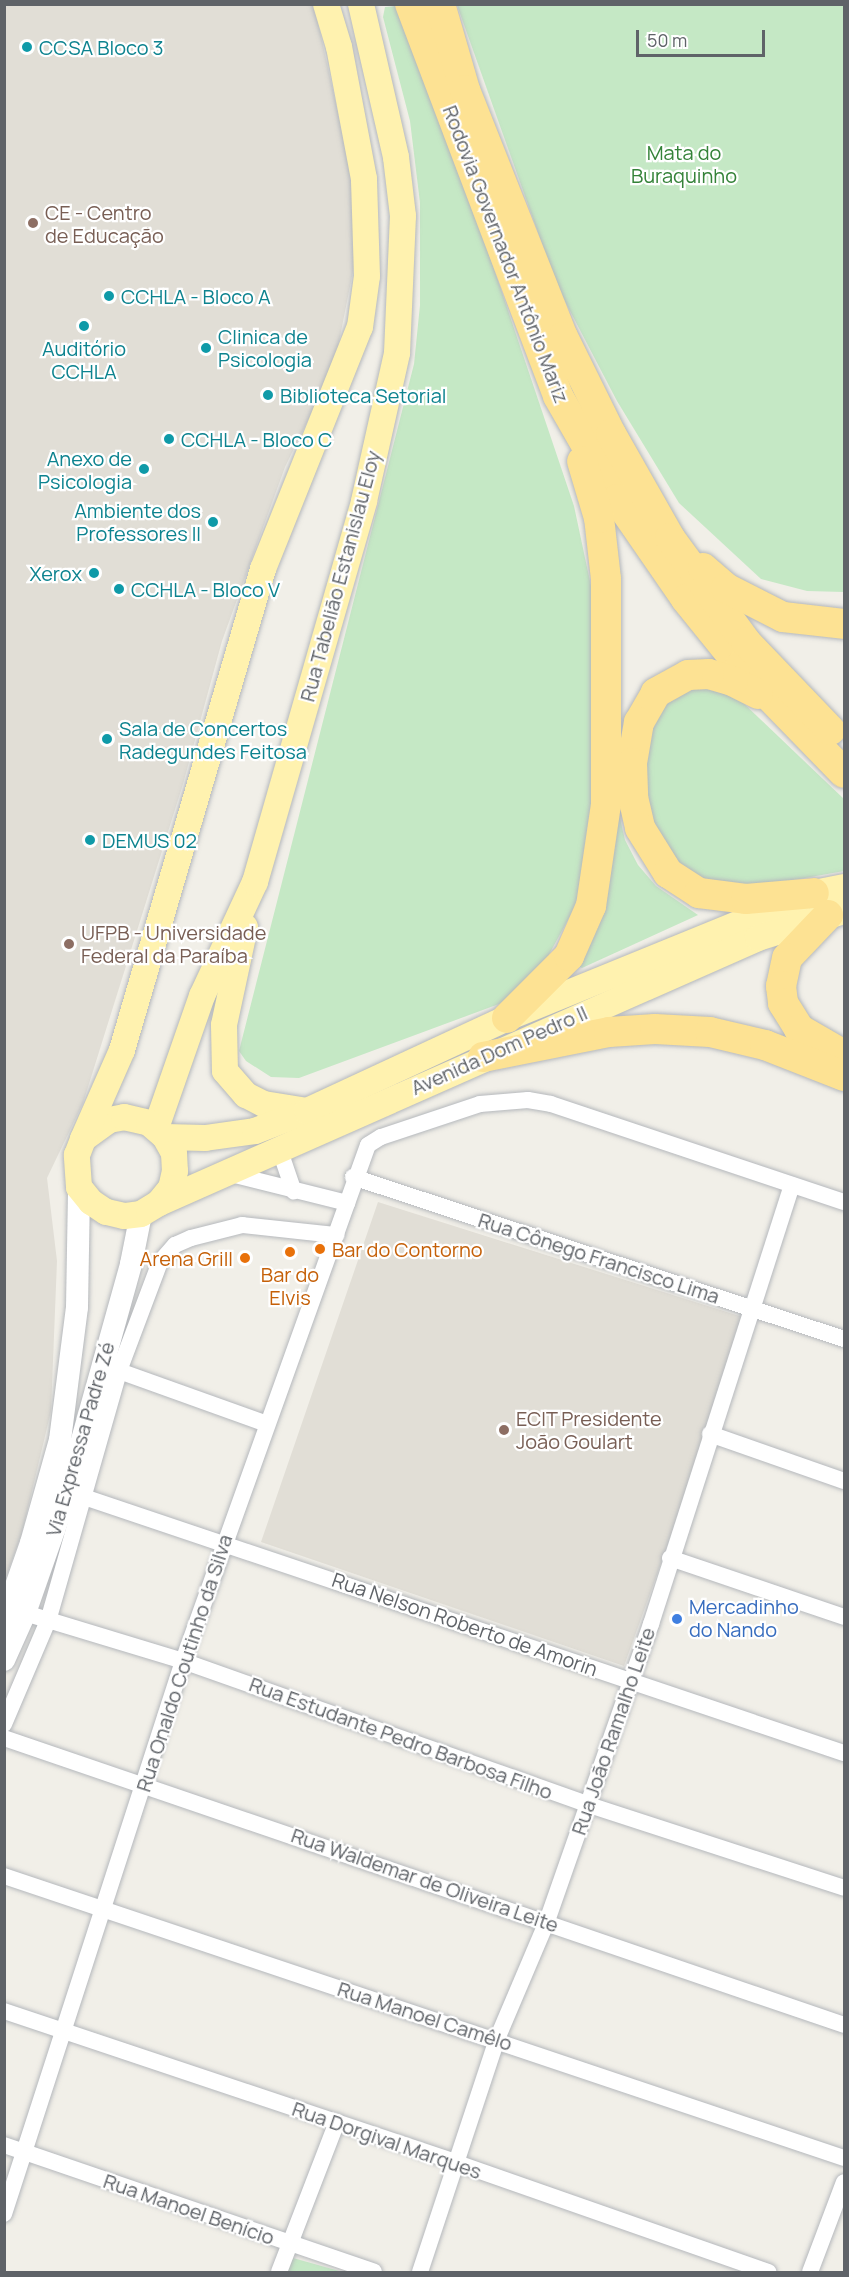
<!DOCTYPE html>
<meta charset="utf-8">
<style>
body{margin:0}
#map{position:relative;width:849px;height:2277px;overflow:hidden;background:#f1efe8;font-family:Manrope,sans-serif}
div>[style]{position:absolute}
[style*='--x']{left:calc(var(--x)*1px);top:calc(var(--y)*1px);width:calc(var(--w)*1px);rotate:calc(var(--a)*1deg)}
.education>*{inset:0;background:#e1ded6}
.green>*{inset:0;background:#c5e8c5}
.roads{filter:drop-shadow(0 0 2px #b5b8bc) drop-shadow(0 0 2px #b5b8bc)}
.street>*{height:16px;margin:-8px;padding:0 8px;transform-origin:8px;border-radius:8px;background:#fff}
.secondary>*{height:22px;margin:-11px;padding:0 11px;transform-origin:11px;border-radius:11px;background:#fff}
.primary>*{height:26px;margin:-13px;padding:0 13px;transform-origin:13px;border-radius:13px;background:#fff2af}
.highway>*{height:30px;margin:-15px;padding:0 15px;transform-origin:15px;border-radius:15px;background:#fde293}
.dots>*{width:16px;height:16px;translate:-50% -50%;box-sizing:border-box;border:3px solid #fff;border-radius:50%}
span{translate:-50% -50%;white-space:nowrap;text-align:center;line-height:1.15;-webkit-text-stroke:4.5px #fff;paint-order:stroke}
.culture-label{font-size:20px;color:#0d838f}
.left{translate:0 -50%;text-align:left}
.right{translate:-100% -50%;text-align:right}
.park-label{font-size:20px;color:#348238}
.education-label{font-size:20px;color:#785e54}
.street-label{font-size:20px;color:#5f6368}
.food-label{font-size:20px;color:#c56008}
.shop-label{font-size:20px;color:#366cbe}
.frame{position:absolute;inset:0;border:6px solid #5f6368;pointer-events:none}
.scale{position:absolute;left:636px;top:30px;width:129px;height:27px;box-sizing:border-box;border:3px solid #5f6368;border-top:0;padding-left:8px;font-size:18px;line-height:21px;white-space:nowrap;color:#5f6368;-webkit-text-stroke:4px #fff;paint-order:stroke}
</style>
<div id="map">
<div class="education">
<i style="clip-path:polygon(5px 5px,314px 5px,351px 172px,355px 261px,334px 367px,285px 467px,222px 641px,183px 784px,83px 1103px,47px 1178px,57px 1261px,51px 1411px,22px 1533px,5px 1580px)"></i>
<i style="clip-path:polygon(378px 1202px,749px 1319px,624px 1666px,261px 1542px)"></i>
</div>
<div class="green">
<i style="clip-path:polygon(457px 5px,844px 5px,844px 592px,807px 591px,761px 579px,679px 503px,617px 401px,557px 286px)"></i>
<i style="clip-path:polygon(397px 6px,463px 177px,574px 506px,591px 586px,593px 843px,574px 909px,536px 978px,499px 1004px,299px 1078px,271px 1077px,246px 1061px,239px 1051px,414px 364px,420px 305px,420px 203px,410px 121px,383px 17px,385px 7px)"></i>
<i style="clip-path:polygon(700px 683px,738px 698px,844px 799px,844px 871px,766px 885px,711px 886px,680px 868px,643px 808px,643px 721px,665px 696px)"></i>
<i style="clip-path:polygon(614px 792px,625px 840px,638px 865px,656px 886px,698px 915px,582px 968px,576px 965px)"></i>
<i style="clip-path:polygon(293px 2258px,343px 2272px,288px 2272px)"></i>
</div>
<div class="roads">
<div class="street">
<i style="--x:279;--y:1148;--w:46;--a:71.2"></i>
<i style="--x:227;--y:1173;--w:124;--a:14"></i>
<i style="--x:353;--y:1177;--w:517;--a:18.26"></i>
<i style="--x:119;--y:1371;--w:157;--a:19.7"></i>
<i style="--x:710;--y:1434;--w:142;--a:19.3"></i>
<i style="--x:84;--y:1497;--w:802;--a:18.62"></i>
<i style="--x:670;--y:1558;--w:184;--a:18.7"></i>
<i style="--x:25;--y:1613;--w:165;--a:16.9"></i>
<i style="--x:183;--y:1661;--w:428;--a:19.5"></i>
<i style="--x:586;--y:1804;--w:271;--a:18"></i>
<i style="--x:4;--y:1724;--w:112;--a:-66.9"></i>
<i style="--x:48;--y:1621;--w:260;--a:-74.1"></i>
<i style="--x:119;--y:1371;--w:116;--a:-69.4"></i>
<i style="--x:160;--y:1262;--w:23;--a:-49"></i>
<i style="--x:175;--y:1245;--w:17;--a:-24"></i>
<i style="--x:191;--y:1238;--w:53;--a:-14.3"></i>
<i style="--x:242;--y:1225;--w:95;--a:6.1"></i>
<i style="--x:4;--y:1738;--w:888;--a:18.86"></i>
<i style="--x:4;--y:1876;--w:886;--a:18.56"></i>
<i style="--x:4;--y:2011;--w:478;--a:18.5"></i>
<i style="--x:457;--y:2163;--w:330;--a:19.3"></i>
<i style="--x:4;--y:2145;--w:391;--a:18.9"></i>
<i style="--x:4;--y:2214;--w:581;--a:-72.06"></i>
<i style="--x:183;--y:1661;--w:548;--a:-70.28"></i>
<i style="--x:368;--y:1145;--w:15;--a:-32"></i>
<i style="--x:381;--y:1137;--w:104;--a:-18.4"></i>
<i style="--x:480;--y:1104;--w:48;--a:-4.8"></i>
<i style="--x:528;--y:1100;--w:23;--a:10"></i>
<i style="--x:551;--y:1104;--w:309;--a:18.5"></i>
<i style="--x:279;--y:2272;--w:161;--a:-68.9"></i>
<i style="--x:420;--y:2272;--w:245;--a:-71.7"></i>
<i style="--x:497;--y:2039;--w:128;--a:-67"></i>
<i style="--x:547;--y:1921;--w:315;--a:-70.7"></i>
<i style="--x:651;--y:1624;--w:461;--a:-72.2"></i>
<i style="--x:810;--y:2272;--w:96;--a:-69.3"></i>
</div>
<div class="secondary">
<i style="--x:4;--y:1620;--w:82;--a:-70.7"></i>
<i style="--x:31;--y:1543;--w:107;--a:-74.3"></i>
<i style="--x:60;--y:1440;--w:134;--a:-82.7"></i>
<i style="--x:77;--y:1307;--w:120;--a:-89"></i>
<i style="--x:4;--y:1660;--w:51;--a:-65.9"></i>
<i style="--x:25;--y:1613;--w:130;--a:-70.7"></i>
<i style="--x:68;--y:1490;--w:235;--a:-74.4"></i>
<i style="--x:131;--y:1264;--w:51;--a:-78.7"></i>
</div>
<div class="primary">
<i style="--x:245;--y:927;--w:100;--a:102.1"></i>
<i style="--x:224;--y:1025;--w:46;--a:88.8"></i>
<i style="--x:225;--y:1071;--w:32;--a:49"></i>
<i style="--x:246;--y:1095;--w:20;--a:27"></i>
<i style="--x:264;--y:1104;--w:44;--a:9.2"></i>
<i style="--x:156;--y:1128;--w:140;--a:-70.8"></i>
<i style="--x:202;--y:996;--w:126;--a:-65.1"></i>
<i style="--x:255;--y:882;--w:396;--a:-74"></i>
<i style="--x:364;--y:501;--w:152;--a:-77.4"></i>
<i style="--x:397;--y:353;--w:137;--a:-87.5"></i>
<i style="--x:403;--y:216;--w:59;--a:-96.8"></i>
<i style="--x:396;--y:157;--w:157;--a:-102.9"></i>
<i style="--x:165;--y:1137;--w:40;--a:1.4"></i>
<i style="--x:205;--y:1138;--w:50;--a:-8"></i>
<i style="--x:255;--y:1131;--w:56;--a:-21"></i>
<i style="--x:307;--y:1111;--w:221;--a:-24.9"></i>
<i style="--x:507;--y:1018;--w:331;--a:-22.2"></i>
<i style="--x:814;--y:893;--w:31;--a:-11"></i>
<i style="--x:83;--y:1139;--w:32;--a:-36"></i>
<i style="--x:109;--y:1120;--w:15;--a:-11"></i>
<i style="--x:124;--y:1117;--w:26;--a:13"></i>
<i style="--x:149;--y:1123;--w:21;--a:41"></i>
<i style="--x:165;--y:1137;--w:18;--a:61"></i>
<i style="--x:174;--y:1153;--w:18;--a:87"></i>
<i style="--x:175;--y:1171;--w:17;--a:103"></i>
<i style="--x:171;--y:1188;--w:19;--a:129"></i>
<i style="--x:159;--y:1203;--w:21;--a:149"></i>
<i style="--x:141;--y:1214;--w:17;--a:173"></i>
<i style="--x:124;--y:1216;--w:18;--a:-167"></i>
<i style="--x:106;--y:1212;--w:18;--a:-146"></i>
<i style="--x:91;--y:1202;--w:19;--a:-129"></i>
<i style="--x:79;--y:1187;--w:32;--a:-94"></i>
<i style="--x:77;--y:1155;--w:17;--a:-69"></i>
<i style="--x:83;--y:1139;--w:97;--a:-66.3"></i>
<i style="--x:122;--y:1050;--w:501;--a:-73.66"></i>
<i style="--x:263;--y:569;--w:261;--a:-68.2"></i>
<i style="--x:360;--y:327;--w:51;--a:-82.2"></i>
<i style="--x:367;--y:276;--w:97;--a:-91.8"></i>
<i style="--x:364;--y:179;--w:134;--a:-100.7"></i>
<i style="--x:339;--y:47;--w:45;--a:-106.8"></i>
<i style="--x:159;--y:1203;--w:655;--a:-23.86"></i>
<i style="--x:758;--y:938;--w:90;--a:-17.4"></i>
</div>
<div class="highway">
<i style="--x:410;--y:4;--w:419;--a:69.3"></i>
<i style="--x:558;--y:396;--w:119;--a:60.2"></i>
<i style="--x:617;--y:499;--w:121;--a:55.4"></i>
<i style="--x:686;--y:599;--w:86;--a:51.1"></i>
<i style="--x:740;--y:666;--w:149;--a:45.8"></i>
<i style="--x:440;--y:4;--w:90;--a:73.8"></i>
<i style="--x:465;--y:90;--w:266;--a:68.4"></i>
<i style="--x:563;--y:337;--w:108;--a:63.7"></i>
<i style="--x:611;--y:434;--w:120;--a:60.4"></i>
<i style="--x:670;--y:538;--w:129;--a:53.8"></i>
<i style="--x:746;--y:642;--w:122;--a:46.3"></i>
<i style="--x:703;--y:568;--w:30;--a:41"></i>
<i style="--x:726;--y:588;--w:64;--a:27"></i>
<i style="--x:783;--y:617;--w:61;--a:6.5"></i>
<i style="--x:758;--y:694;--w:28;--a:-153"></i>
<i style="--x:733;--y:681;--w:25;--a:-164"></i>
<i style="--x:709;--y:674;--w:21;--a:177"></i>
<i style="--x:688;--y:675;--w:37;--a:151"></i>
<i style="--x:656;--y:693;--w:34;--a:120"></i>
<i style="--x:639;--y:722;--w:42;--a:99.7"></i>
<i style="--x:632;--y:763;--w:34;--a:88"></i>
<i style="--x:633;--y:797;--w:32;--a:77"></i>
<i style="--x:640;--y:828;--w:53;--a:58.1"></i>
<i style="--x:668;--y:873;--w:37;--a:33"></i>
<i style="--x:699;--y:893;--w:47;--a:7.3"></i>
<i style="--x:746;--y:899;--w:68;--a:-5"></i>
<i style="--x:828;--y:915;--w:59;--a:133.6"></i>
<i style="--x:787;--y:958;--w:29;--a:102"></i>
<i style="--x:781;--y:986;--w:17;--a:83"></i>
<i style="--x:783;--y:1003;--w:31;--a:58"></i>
<i style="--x:799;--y:1029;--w:52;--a:30"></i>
<i style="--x:507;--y:1018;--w:88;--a:-45"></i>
<i style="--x:569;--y:956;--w:55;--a:-66.3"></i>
<i style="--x:591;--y:906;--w:102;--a:-81.6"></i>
<i style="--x:606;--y:805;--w:226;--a:-90"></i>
<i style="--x:606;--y:579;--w:61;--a:-96.5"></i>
<i style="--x:599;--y:518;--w:59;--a:-106.6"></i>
<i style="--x:483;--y:1057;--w:128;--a:-11.2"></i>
<i style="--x:609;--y:1032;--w:46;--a:-3.7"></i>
<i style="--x:655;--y:1029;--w:55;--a:3.1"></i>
<i style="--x:710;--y:1032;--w:57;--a:13.3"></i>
<i style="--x:765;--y:1045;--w:85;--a:21.4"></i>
</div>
</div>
<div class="dots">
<i style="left:27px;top:47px;background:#0f9aa8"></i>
<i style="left:33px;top:223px;background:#8d6e63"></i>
<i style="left:109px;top:296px;background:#0f9aa8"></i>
<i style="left:84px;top:326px;background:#0f9aa8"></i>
<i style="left:206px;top:348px;background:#0f9aa8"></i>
<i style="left:268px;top:395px;background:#0f9aa8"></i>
<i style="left:169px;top:439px;background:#0f9aa8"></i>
<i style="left:144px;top:469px;background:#0f9aa8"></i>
<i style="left:213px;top:522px;background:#0f9aa8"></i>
<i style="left:94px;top:573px;background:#0f9aa8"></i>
<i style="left:119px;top:589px;background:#0f9aa8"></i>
<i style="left:107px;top:739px;background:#0f9aa8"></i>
<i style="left:90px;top:840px;background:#0f9aa8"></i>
<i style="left:69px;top:944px;background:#8d6e63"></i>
<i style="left:320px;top:1249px;background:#e8710a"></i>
<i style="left:290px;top:1252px;background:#e8710a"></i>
<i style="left:245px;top:1258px;background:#e8710a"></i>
<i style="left:504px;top:1430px;background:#8d6e63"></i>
<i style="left:677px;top:1619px;background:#3f7fe0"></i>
</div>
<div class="culture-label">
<span class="left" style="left:39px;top:47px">CCSA Bloco 3</span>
<span class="left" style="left:121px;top:296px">CCHLA - Bloco A</span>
<span class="left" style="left:218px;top:348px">Clinica de<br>Psicologia</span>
<span style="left:84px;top:360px">Auditório<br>CCHLA</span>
<span class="left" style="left:280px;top:395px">Biblioteca Setorial</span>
<span class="left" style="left:181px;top:439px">CCHLA - Bloco C</span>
<span class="right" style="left:132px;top:470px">Anexo de<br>Psicologia</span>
<span class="right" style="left:201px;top:522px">Ambiente dos<br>Professores II</span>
<span class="right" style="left:82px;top:573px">Xerox</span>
<span class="left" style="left:131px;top:589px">CCHLA - Bloco V</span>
<span class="left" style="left:119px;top:740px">Sala de Concertos<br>Radegundes Feitosa</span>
<span class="left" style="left:102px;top:840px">DEMUS 02</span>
</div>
<div class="park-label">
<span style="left:684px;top:164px">Mata do<br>Buraquinho</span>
</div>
<div class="education-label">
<span class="left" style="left:45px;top:224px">CE - Centro<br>de Educação</span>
<span class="left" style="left:81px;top:944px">UFPB - Universidade<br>Federal da Paraíba</span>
<span class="left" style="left:516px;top:1430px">ECIT Presidente<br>João Goulart</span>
</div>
<div class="street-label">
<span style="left:506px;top:254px;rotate:69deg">Rodovia Governador Antônio Mariz</span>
<span style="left:340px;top:576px;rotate:-75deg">Rua Tabelião Estanislau Eloy</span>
<span style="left:499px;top:1050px;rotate:-24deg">Avenida Dom Pedro II</span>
<span style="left:599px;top:1258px;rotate:18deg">Rua Cônego Francisco Lima</span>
<span style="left:80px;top:1439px;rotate:-74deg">Via Expressa Padre Zé</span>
<span style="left:465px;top:1624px;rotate:19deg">Rua Nelson Roberto de Amorin</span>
<span style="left:184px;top:1663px;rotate:-72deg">Rua Onaldo Coutinho da Silva</span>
<span style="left:613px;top:1731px;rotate:-71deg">Rua João Ramalho Leite</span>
<span style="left:401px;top:1738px;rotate:20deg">Rua Estudante Pedro Barbosa Filho</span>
<span style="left:425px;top:1880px;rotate:19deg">Rua Waldemar de Oliveira Leite</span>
<span style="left:425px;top:2016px;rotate:18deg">Rua Manoel Camêlo</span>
<span style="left:387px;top:2140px;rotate:19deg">Rua Dorgival Marques</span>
<span style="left:189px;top:2209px;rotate:19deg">Rua Manoel Benício</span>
</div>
<div class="food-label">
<span class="left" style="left:332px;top:1249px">Bar do Contorno</span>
<span class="right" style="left:233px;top:1258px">Arena Grill</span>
<span style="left:290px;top:1286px">Bar do<br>Elvis</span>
</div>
<div class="shop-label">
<span class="left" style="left:689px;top:1618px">Mercadinho<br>do Nando</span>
</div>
<div class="frame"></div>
<div class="scale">50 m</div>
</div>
